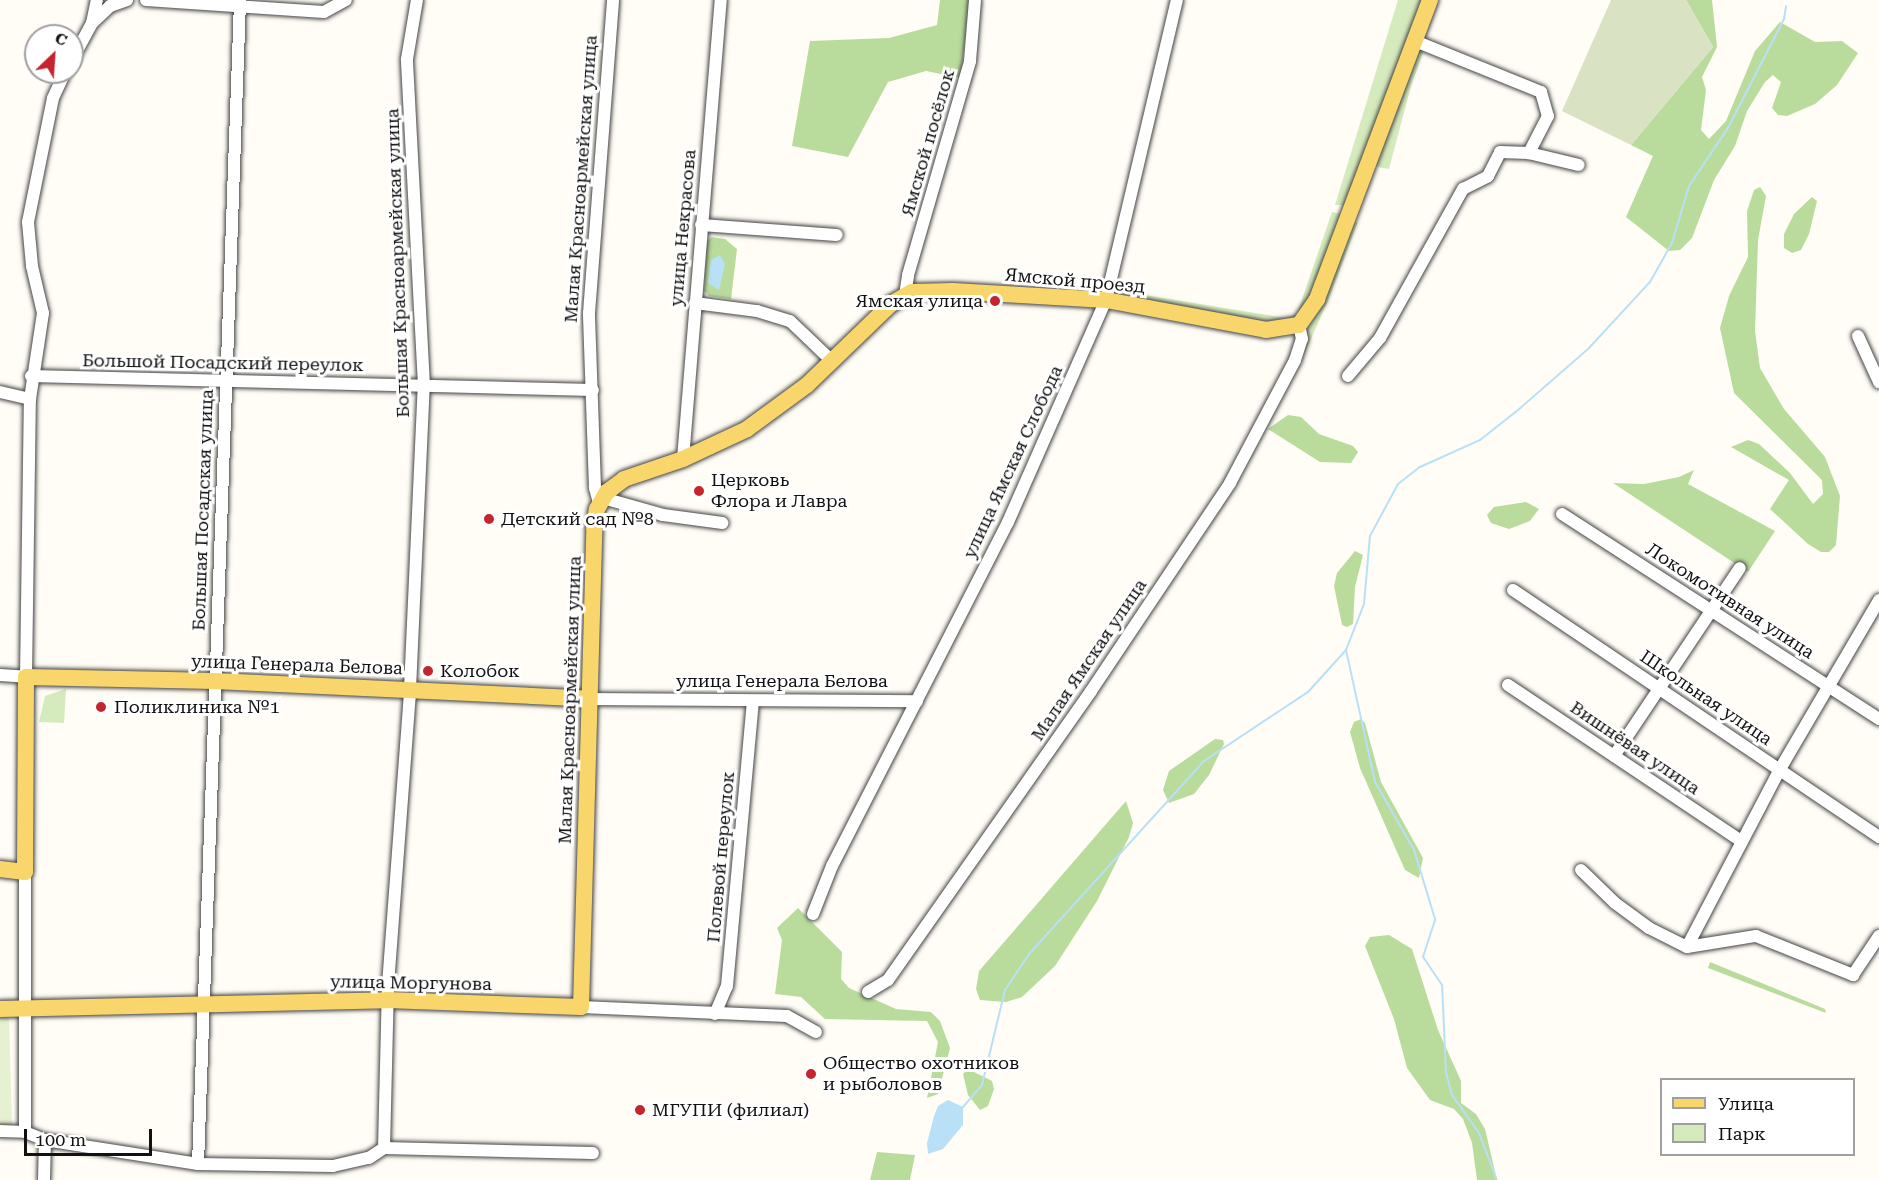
<!DOCTYPE html>
<meta charset="utf-8">
<style>
body{margin:0}
#map{position:relative;width:1879px;height:1180px;overflow:hidden;background:#fffdf5;font-family:"Roboto Serif",serif}
div>[style]{position:absolute}
[style*='--x']{left:calc(var(--x)*1px);top:calc(var(--y)*1px);width:calc(var(--w)*1px);rotate:calc(var(--a)*1deg)}
.green>*{inset:0;background:#d5ebbd}
.forest>*{inset:0;background:#b9dc9c}
.cemetery>*{inset:0;background:#d9e3c4}
.pitch>*{inset:0;background:#e6f2cf}
.water>*{inset:0;background:#b9e0f7}
.stream>*{height:2px;margin:-1px;padding:0 1px;transform-origin:1px;border-radius:1px;background:#b9e0f7}
.roads{filter:drop-shadow(0 0 2px #444) drop-shadow(0 0 2px #444)}
.minor>*{height:12px;margin:-6px;padding:0 6px;transform-origin:6px;border-radius:6px;background:#fff}
.major>*{height:16px;margin:-8px;padding:0 8px;transform-origin:8px;border-radius:8px;background:#f9d66b}
.dots>*{width:16px;height:16px;translate:-50% -50%;box-sizing:border-box;border:3px solid #fff;border-radius:50%}
span{translate:-50% -50%;white-space:nowrap;text-align:center;line-height:1.15;-webkit-text-stroke:6px #fff;paint-order:stroke}
.street-label{font-size:18px;color:#111}
.poi-label{font-size:18px;color:#111}
.right{translate:-100% -50%;text-align:right}
.left{translate:0 -50%;text-align:left}
.legend{position:absolute;left:1660px;top:1078px;width:195px;height:78px;box-sizing:border-box;background:#fff;border:2px solid #a0a0a0;margin:0;padding:8px 10px;list-style:none;font-size:18px;color:#111}
.legend li{display:flex;align-items:center;gap:12px;height:30px}
.legend b{width:30px;border:2px solid #a0a0a0}
.north{position:absolute;left:24px;top:24px;width:60px;height:60px;box-sizing:border-box;background:#fff;border:2px solid #a0a0a0;border-radius:50%;rotate:25deg;font-size:16px;font-weight:700;line-height:24px;text-align:center;color:#111}
.north::after{content:'';display:block;margin:auto;width:21px;height:27px;background:#c4262e;clip-path:polygon(50% 0,100% 100%,50% 72%,0 100%)}
.scale{position:absolute;left:24px;top:1129px;width:128px;height:27px;box-sizing:border-box;border:3px solid #111;border-top:0;padding-left:8px;font-size:18px;line-height:21px;white-space:nowrap;color:#111;-webkit-text-stroke:4px #fff;paint-order:stroke}
</style>
<div id="map">
<div class="green">
<i style="clip-path:polygon(1398px 0,1422px 0,1345px 205px,1335px 205px)"></i>
<i style="clip-path:polygon(1418px 48px,1425px 48px,1411px 86px,1389px 169px,1378px 167px,1376px 164px)"></i>
<i style="clip-path:polygon(1332px 212px,1341px 214px,1317px 282px,1296px 319px,1266px 323px,1116px 294px,1114px 290px,1285px 318px,1297px 314px)"></i>
<i style="clip-path:polygon(1358px 222px,1330px 296px,1303px 357px,1306px 331px,1319px 311px,1353px 223px)"></i>
<i style="clip-path:polygon(66px 689px,64px 723px,39px 722px,45px 696px)"></i>
</div>
<div class="forest">
<i style="clip-path:polygon(940px 0,969px 0,961px 78px,926px 71px,888px 82px,848px 157px,792px 146px,810px 41px,889px 38px,937px 25px)"></i>
<i style="clip-path:polygon(1686px 0,1712px 0,1717px 47px,1702px 77px,1706px 90px,1701px 130px,1709px 139px,1726px 121px,1755px 51px,1780px 22px,1815px 42px,1842px 41px,1858px 53px,1837px 85px,1815px 104px,1787px 116px,1778px 115px,1772px 108px,1781px 82px,1773px 75px,1765px 82px,1747px 111px,1735px 146px,1714px 180px,1692px 238px,1680px 250px,1669px 251px,1626px 217px,1653px 156px,1631px 145px,1713px 47px)"></i>
<i style="clip-path:polygon(1760px 187px,1766px 196px,1758px 240px,1755px 331px,1760px 368px,1784px 409px,1825px 457px,1840px 496px,1836px 545px,1829px 552px,1821px 552px,1808px 544px,1770px 509px,1789px 480px,1731px 447px,1748px 440px,1759px 444px,1790px 473px,1813px 504px,1823px 494px,1822px 480px,1734px 393px,1720px 328px,1729px 296px,1748px 257px,1747px 211px,1754px 190px)"></i>
<i style="clip-path:polygon(1812px 197px,1817px 201px,1809px 234px,1801px 250px,1792px 253px,1784px 248px,1784px 234px,1794px 214px)"></i>
<i style="clip-path:polygon(711px 237px,725px 239px,737px 249px,731px 299px,709px 296px,704px 291px,707px 242px)"></i>
<i style="clip-path:polygon(1288px 415px,1301px 417px,1319px 434px,1353px 446px,1358px 452px,1351px 463px,1320px 462px,1268px 429px)"></i>
<i style="clip-path:polygon(1694px 470px,1688px 484px,1775px 531px,1748px 572px,1613px 483px,1644px 484px,1679px 477px)"></i>
<i style="clip-path:polygon(1526px 502px,1539px 509px,1530px 521px,1509px 529px,1491px 523px,1487px 515px,1494px 507px)"></i>
<i style="clip-path:polygon(1355px 551px,1363px 555px,1355px 587px,1353px 624px,1347px 627px,1342px 625px,1334px 586px,1337px 573px)"></i>
<i style="clip-path:polygon(1361px 719px,1365px 723px,1381px 782px,1423px 858px,1419px 878px,1405px 870px,1360px 768px,1350px 732px,1354px 722px)"></i>
<i style="clip-path:polygon(1215px 739px,1223px 740px,1224px 744px,1209px 775px,1194px 794px,1169px 803px,1163px 790px,1169px 771px)"></i>
<i style="clip-path:polygon(1126px 801px,1133px 823px,1129px 837px,1097px 901px,1055px 966px,1022px 997px,1006px 1002px,980px 1000px,976px 989px,979px 971px)"></i>
<i style="clip-path:polygon(798px 908px,842px 952px,841px 979px,849px 988px,896px 1009px,931px 1012px,940px 1021px,950px 1048px,938px 1094px,927px 1098px,938px 1042px,927px 1021px,825px 1019px,801px 997px,775px 994px,782px 940px,777px 928px)"></i>
<i style="clip-path:polygon(1389px 935px,1412px 949px,1438px 1030px,1461px 1081px,1461px 1103px,1476px 1114px,1485px 1129px,1497px 1180px,1477px 1180px,1472px 1143px,1463px 1119px,1454px 1109px,1430px 1100px,1407px 1068px,1394px 1019px,1365px 946px,1370px 937px)"></i>
<i style="clip-path:polygon(1710px 962px,1825px 1009px,1826px 1013px,1708px 968px)"></i>
<i style="clip-path:polygon(968px 1069px,992px 1081px,994px 1089px,988px 1106px,980px 1110px,968px 1095px,963px 1074px)"></i>
<i style="clip-path:polygon(877px 1152px,915px 1155px,910px 1180px,870px 1180px)"></i>
</div>
<div class="cemetery">
<i style="clip-path:polygon(1611px 0,1686px 0,1713px 47px,1631px 145px,1562px 111px)"></i>
</div>
<div class="pitch">
<i style="clip-path:polygon(0 1018px,9px 1018px,12px 1125px,0 1125px)"></i>
</div>
<div class="water">
<i style="clip-path:polygon(720px 255px,725px 264px,719px 290px,708px 283px,711px 260px)"></i>
<i style="clip-path:polygon(948px 1100px,963px 1107px,963px 1125px,943px 1149px,928px 1154px,927px 1143px,934px 1116px,938px 1106px)"></i>
</div>
<div class="stream">
<i style="--x:963;--y:1107;--w:29;--a:-49"></i>
<i style="--x:982;--y:1085;--w:98;--a:-76.4"></i>
<i style="--x:1005;--y:990;--w:43;--a:-56.3"></i>
<i style="--x:1029;--y:954;--w:261;--a:-47.8"></i>
<i style="--x:1204;--y:761;--w:125;--a:-33.6"></i>
<i style="--x:1308;--y:692;--w:57;--a:-47.9"></i>
<i style="--x:1497;--y:1180;--w:50;--a:-111"></i>
<i style="--x:1479;--y:1133;--w:47;--a:-125.4"></i>
<i style="--x:1452;--y:1095;--w:24;--a:-105"></i>
<i style="--x:1446;--y:1072;--w:87;--a:-92.6"></i>
<i style="--x:1442;--y:985;--w:34;--a:-124"></i>
<i style="--x:1423;--y:957;--w:40;--a:-72"></i>
<i style="--x:1435;--y:919;--w:72;--a:-106.9"></i>
<i style="--x:1414;--y:850;--w:78;--a:-119.8"></i>
<i style="--x:1375;--y:782;--w:135;--a:-102.4"></i>
<i style="--x:1346;--y:650;--w:49;--a:-68.6"></i>
<i style="--x:1364;--y:604;--w:68;--a:-85"></i>
<i style="--x:1370;--y:536;--w:59;--a:-61.7"></i>
<i style="--x:1398;--y:484;--w:28;--a:-38"></i>
<i style="--x:1420;--y:467;--w:66;--a:-24.2"></i>
<i style="--x:1480;--y:440;--w:48;--a:-38.3"></i>
<i style="--x:1518;--y:410;--w:94;--a:-41.1"></i>
<i style="--x:1589;--y:348;--w:90;--a:-47.3"></i>
<i style="--x:1650;--y:282;--w:45;--a:-60.6"></i>
<i style="--x:1672;--y:243;--w:59;--a:-73.4"></i>
<i style="--x:1689;--y:186;--w:70;--a:-56.1"></i>
<i style="--x:1728;--y:128;--w:123;--a:-62.8"></i>
<i style="--x:1784;--y:19;--w:13;--a:-81"></i>
</div>
<div class="roads">
<div class="minor">
<i style="--x:146;--y:0;--w:178;--a:3.9"></i>
<i style="--x:324;--y:12;--w:25;--a:-29"></i>
<i style="--x:92;--y:23;--w:25;--a:-43"></i>
<i style="--x:110;--y:6;--w:18;--a:-19"></i>
<i style="--x:1415;--y:41;--w:136;--a:22"></i>
<i style="--x:1541;--y:92;--w:25;--a:74"></i>
<i style="--x:1548;--y:116;--w:42;--a:117.2"></i>
<i style="--x:72;--y:60;--w:42;--a:-61.6"></i>
<i style="--x:92;--y:23;--w:24;--a:-78"></i>
<i style="--x:701;--y:225;--w:136;--a:4.2"></i>
<i style="--x:905;--y:295;--w:20;--a:-81"></i>
<i style="--x:908;--y:275;--w:223;--a:-73.8"></i>
<i style="--x:970;--y:61;--w:61;--a:-85.3"></i>
<i style="--x:695;--y:303;--w:63;--a:7.4"></i>
<i style="--x:757;--y:311;--w:34;--a:17"></i>
<i style="--x:790;--y:321;--w:57;--a:43.6"></i>
<i style="--x:1858;--y:336;--w:51;--a:65.5"></i>
<i style="--x:31;--y:376;--w:562;--a:1.43"></i>
<i style="--x:1348;--y:376;--w:50;--a:-49.9"></i>
<i style="--x:1380;--y:338;--w:171;--a:-60.9"></i>
<i style="--x:1463;--y:189;--w:28;--a:-27"></i>
<i style="--x:1488;--y:176;--w:27;--a:-63"></i>
<i style="--x:1500;--y:152;--w:29;--a:2"></i>
<i style="--x:1529;--y:153;--w:51;--a:13.5"></i>
<i style="--x:0;--y:392;--w:31;--a:13"></i>
<i style="--x:683;--y:459;--w:461;--a:-85.3"></i>
<i style="--x:603;--y:498;--w:62;--a:15.8"></i>
<i style="--x:663;--y:515;--w:60;--a:7.7"></i>
<i style="--x:599;--y:503;--w:16;--a:-105"></i>
<i style="--x:595;--y:488;--w:175;--a:-92"></i>
<i style="--x:589;--y:313;--w:314;--a:-85.6"></i>
<i style="--x:1562;--y:514;--w:378;--a:32.9"></i>
<i style="--x:1513;--y:590;--w:442;--a:34"></i>
<i style="--x:0;--y:675;--w:26;--a:4"></i>
<i style="--x:26;--y:677;--w:278;--a:-89.2"></i>
<i style="--x:30;--y:399;--w:87;--a:-81.4"></i>
<i style="--x:43;--y:313;--w:48;--a:-103.2"></i>
<i style="--x:32;--y:266;--w:44;--a:-95.2"></i>
<i style="--x:28;--y:222;--w:126;--a:-78.6"></i>
<i style="--x:53;--y:98;--w:29;--a:-65"></i>
<i style="--x:1508;--y:685;--w:280;--a:33.8"></i>
<i style="--x:590;--y:699;--w:327;--a:0.4"></i>
<i style="--x:1614;--y:756;--w:226;--a:-56.2"></i>
<i style="--x:1581;--y:870;--w:47;--a:44.1"></i>
<i style="--x:1615;--y:903;--w:42;--a:36.3"></i>
<i style="--x:1649;--y:928;--w:42;--a:26.6"></i>
<i style="--x:1687;--y:947;--w:70;--a:-9.1"></i>
<i style="--x:1756;--y:936;--w:105;--a:21.9"></i>
<i style="--x:1853;--y:975;--w:47;--a:-56.3"></i>
<i style="--x:813;--y:914;--w:52;--a:-68.4"></i>
<i style="--x:832;--y:866;--w:386;--a:-62.9"></i>
<i style="--x:1008;--y:522;--w:243;--a:-66.2"></i>
<i style="--x:1106;--y:300;--w:308;--a:-76.7"></i>
<i style="--x:1687;--y:947;--w:201;--a:-62.4"></i>
<i style="--x:1780;--y:769;--w:196;--a:-59.6"></i>
<i style="--x:868;--y:992;--w:23;--a:-31"></i>
<i style="--x:888;--y:980;--w:353;--a:-54.9"></i>
<i style="--x:1091;--y:691;--w:250;--a:-56.2"></i>
<i style="--x:1230;--y:483;--w:139;--a:-62.1"></i>
<i style="--x:1295;--y:360;--w:22;--a:-72"></i>
<i style="--x:1302;--y:339;--w:14;--a:-102"></i>
<i style="--x:581;--y:1007;--w:206;--a:2.5"></i>
<i style="--x:787;--y:1016;--w:33;--a:29"></i>
<i style="--x:715;--y:1014;--w:30;--a:-67"></i>
<i style="--x:727;--y:986;--w:285;--a:-84.8"></i>
<i style="--x:0;--y:1131;--w:25;--a:2"></i>
<i style="--x:25;--y:1132;--w:22;--a:22"></i>
<i style="--x:45;--y:1140;--w:155;--a:8.9"></i>
<i style="--x:198;--y:1164;--w:135;--a:0.8"></i>
<i style="--x:333;--y:1166;--w:37;--a:-13"></i>
<i style="--x:369;--y:1158;--w:18;--a:-34"></i>
<i style="--x:384;--y:1148;--w:209;--a:1.4"></i>
<i style="--x:25;--y:1132;--w:260;--a:-90"></i>
<i style="--x:384;--y:1148;--w:163;--a:-88.6"></i>
<i style="--x:388;--y:985;--w:297;--a:-85.7"></i>
<i style="--x:410;--y:689;--w:303;--a:-87.4"></i>
<i style="--x:424;--y:386;--w:327;--a:-93"></i>
<i style="--x:407;--y:59;--w:60;--a:-80.4"></i>
<i style="--x:198;--y:1164;--w:1165;--a:-87.93"></i>
<i style="--x:44;--y:1180;--w:40;--a:-88.6"></i>
</div>
<div class="major">
<i style="--x:0;--y:869;--w:25;--a:7"></i>
<i style="--x:25;--y:872;--w:195;--a:-89.7"></i>
<i style="--x:26;--y:677;--w:189;--a:1.2"></i>
<i style="--x:215;--y:681;--w:375;--a:2.7"></i>
<i style="--x:0;--y:1009;--w:387;--a:-1.3"></i>
<i style="--x:387;--y:1000;--w:194;--a:2.1"></i>
<i style="--x:581;--y:1007;--w:480;--a:-88.4"></i>
<i style="--x:594;--y:527;--w:18;--a:-81"></i>
<i style="--x:597;--y:509;--w:20;--a:-60"></i>
<i style="--x:607;--y:492;--w:21;--a:-37"></i>
<i style="--x:624;--y:479;--w:62;--a:-18.7"></i>
<i style="--x:683;--y:459;--w:71;--a:-25.1"></i>
<i style="--x:747;--y:429;--w:74;--a:-36.3"></i>
<i style="--x:807;--y:385;--w:117;--a:-44"></i>
<i style="--x:891;--y:304;--w:24;--a:-30"></i>
<i style="--x:912;--y:292;--w:41;--a:-1.4"></i>
<i style="--x:953;--y:291;--w:153;--a:3.4"></i>
<i style="--x:1106;--y:300;--w:163;--a:10.6"></i>
<i style="--x:1266;--y:330;--w:33;--a:-9"></i>
<i style="--x:1299;--y:325;--w:32;--a:-55"></i>
<i style="--x:1317;--y:299;--w:320;--a:-69.3"></i>
</div>
</div>
<div class="dots">
<i style="left:995px;top:301px;background:#c4262e"></i>
<i style="left:699px;top:491px;background:#c4262e"></i>
<i style="left:489px;top:519px;background:#c4262e"></i>
<i style="left:428px;top:671px;background:#c4262e"></i>
<i style="left:101px;top:707px;background:#c4262e"></i>
<i style="left:811px;top:1074px;background:#c4262e"></i>
<i style="left:640px;top:1110px;background:#c4262e"></i>
</div>
<div class="street-label">
<span style="left:928px;top:143px;rotate:-74deg">Ямской посёлок</span>
<span style="left:581px;top:179px;rotate:-86deg">Малая Красноармейская улица</span>
<span style="left:683px;top:228px;rotate:-85deg">улица Некрасова</span>
<span style="left:398px;top:263px;rotate:-92deg">Большая Красноармейская улица</span>
<span style="left:1075px;top:281px;rotate:5deg">Ямской проезд</span>
<span style="left:223px;top:363px;rotate:1deg">Большой Посадский переулок</span>
<span style="left:1013px;top:462px;rotate:-65deg">улица Ямская Слобода</span>
<span style="left:203px;top:510px;rotate:-88deg">Большая Посадская улица</span>
<span style="left:1730px;top:601px;rotate:33deg">Локомотивная улица</span>
<span style="left:1089px;top:660px;rotate:-56deg">Малая Ямская улица</span>
<span style="left:297px;top:665px;rotate:2deg">улица Генерала Белова</span>
<span style="left:782px;top:681px">улица Генерала Белова</span>
<span style="left:1706px;top:698px;rotate:34deg">Школьная улица</span>
<span style="left:570px;top:700px;rotate:-88deg">Малая Красноармейская улица</span>
<span style="left:1635px;top:748px;rotate:34deg">Вишнёвая улица</span>
<span style="left:721px;top:857px;rotate:-85deg">Полевой переулок</span>
<span style="left:411px;top:983px;rotate:1deg">улица Моргунова</span>
</div>
<div class="poi-label">
<span class="right" style="left:983px;top:301px">Ямская улица</span>
<span class="left" style="left:711px;top:491px">Церковь<br>Флора и Лавра</span>
<span class="left" style="left:501px;top:519px">Детский сад №8</span>
<span class="left" style="left:440px;top:671px">Колобок</span>
<span class="left" style="left:114px;top:707px">Поликлиника №1</span>
<span class="left" style="left:823px;top:1074px">Общество охотников<br>и рыболовов</span>
<span class="left" style="left:652px;top:1110px">МГУПИ (филиал)</span>
</div>
<ul class="legend">
<li><b style="height:8px;background:#f9d66b"></b>Улица</li>
<li><b style="height:16px;background:#d5ebbd"></b>Парк</li>
</ul>
<div class="north">С</div>
<div class="scale">100 m</div>
</div>
